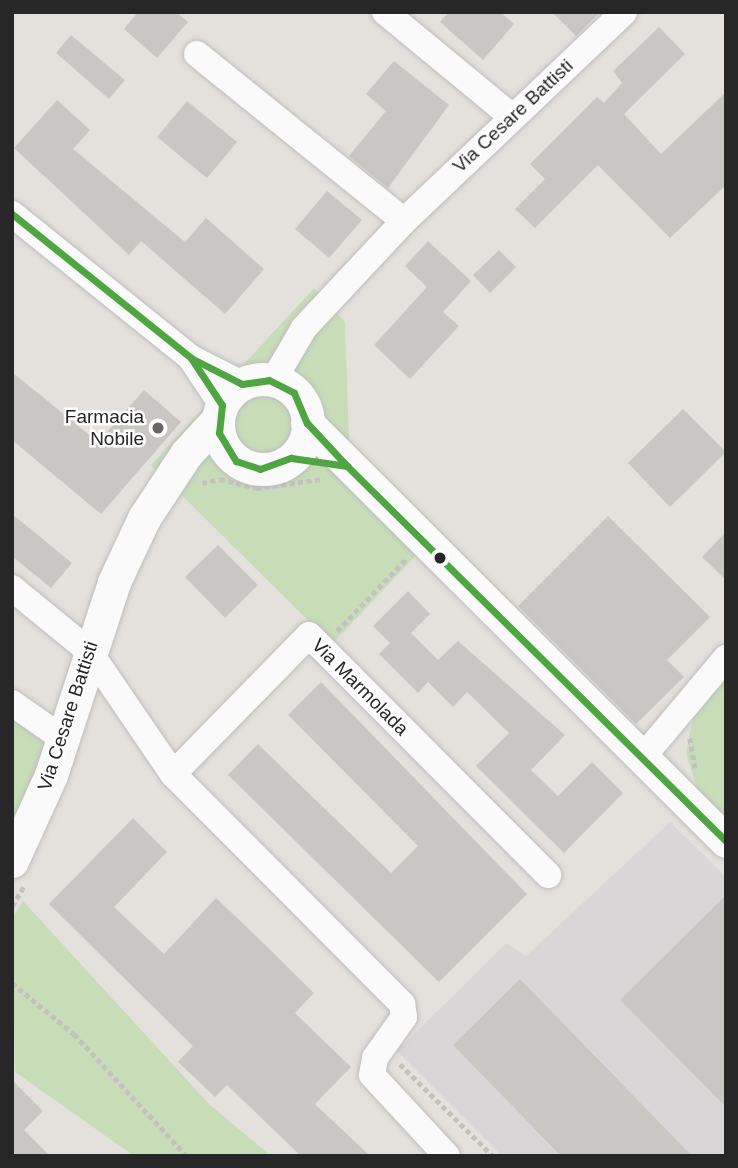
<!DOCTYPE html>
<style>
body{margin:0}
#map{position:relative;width:738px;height:1168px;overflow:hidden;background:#e4e1dc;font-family:Arial,sans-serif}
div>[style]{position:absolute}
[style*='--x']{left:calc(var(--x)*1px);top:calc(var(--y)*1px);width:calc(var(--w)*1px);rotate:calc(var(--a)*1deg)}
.industrial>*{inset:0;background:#d9d6d8}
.green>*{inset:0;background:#c7ddb8}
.building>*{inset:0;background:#c9c7c3}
.path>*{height:4.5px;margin-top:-2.25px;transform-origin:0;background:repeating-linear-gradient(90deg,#c2c1c0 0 5px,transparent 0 8.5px)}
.roads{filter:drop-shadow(0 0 2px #bebdbd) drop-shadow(0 0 2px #bebdbd)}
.minor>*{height:26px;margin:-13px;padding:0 13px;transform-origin:13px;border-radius:13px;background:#fbfafa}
.tertiary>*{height:33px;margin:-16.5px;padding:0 16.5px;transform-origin:16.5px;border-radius:16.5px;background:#fbfafa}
.tertiary>.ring{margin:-16.5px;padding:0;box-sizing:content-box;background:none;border:33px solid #fbfafa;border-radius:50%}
.bus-1>*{height:7px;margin:-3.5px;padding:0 3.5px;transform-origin:3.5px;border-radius:3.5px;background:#4ea542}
.dots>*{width:19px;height:19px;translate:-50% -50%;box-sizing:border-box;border:4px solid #fff;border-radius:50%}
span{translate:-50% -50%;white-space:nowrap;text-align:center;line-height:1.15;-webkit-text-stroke:5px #fff;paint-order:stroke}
.street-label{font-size:19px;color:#272727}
.poi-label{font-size:19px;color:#272727}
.right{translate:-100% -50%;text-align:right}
.frame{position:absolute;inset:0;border:14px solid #272727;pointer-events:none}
</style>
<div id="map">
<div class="industrial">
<i style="clip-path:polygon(670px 822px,726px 877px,726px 1156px,502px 1156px,397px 1051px,506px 943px,526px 956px)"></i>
</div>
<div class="green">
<i style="clip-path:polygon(314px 288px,345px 322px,349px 441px,360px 478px,427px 544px,332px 644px,151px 465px)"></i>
<i style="clip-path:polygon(726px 673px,726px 822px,700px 798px,686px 753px,695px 709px)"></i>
<i style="clip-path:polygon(12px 712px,51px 743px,12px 829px)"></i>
<i style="clip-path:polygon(23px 901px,209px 1104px,271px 1156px,134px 1156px,15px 1072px,12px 918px)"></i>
</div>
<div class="building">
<i style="clip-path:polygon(138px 12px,176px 12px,188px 22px,157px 58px,124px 29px)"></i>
<i style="clip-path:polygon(449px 12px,500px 12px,514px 24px,483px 60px,440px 22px)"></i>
<i style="clip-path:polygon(552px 12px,600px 12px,576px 36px)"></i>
<i style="clip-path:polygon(659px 27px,685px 54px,624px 114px,661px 154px,726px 92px,726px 185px,670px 238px,598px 165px,535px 228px,515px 209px,545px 179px,530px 164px,597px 97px,604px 103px,622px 83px,613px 71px)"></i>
<i style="clip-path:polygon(71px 35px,125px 80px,109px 99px,56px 53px)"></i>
<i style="clip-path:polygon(394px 61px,449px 105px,388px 188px,349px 156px,386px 111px,366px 94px)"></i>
<i style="clip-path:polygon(57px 100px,90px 130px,73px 149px,185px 242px,206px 218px,264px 269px,225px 314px,141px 241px,129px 255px,14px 148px)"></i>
<i style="clip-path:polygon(187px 101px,237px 142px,207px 178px,157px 137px)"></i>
<i style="clip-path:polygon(327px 191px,362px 220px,329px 258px,295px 229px)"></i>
<i style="clip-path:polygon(428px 241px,471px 281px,443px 312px,459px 326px,410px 379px,374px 345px,427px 287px,405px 266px)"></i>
<i style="clip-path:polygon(499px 250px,516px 267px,490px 293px,473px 275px)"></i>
<i style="clip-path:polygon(12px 372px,98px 442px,144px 390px,181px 422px,101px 514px,12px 440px)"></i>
<i style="clip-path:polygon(683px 409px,726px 452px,670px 507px,628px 463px)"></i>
<i style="clip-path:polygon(12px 514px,72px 563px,51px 588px,12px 556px)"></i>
<i style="clip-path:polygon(608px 516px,710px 617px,667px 660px,684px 677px,636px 724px,518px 606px)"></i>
<i style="clip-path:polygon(726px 532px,726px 580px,702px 557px)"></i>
<i style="clip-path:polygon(218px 545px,258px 585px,225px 618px,185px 577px)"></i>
<i style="clip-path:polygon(408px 591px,430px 614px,411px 633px,438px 660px,458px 641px,565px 735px,531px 770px,558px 796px,592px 762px,623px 793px,564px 853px,476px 766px,509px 733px,467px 692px,453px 707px,428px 682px,418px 693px,379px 654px,390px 643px,373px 626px)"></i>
<i style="clip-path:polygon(321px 682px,527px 894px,439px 982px,228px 775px,258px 744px,391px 873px,418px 846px,288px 715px)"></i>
<i style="clip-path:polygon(133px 818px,167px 852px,114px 907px,164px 954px,216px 898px,256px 936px,314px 993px,295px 1013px,351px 1067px,315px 1104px,370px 1156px,301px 1156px,227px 1085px,215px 1097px,178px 1062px,193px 1046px,49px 904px)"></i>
<i style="clip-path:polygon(726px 895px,726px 1107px,620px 1000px)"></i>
<i style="clip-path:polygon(520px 979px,692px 1156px,561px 1156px,453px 1045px)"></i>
<i style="clip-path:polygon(12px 1080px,43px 1111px,24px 1130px,50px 1156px,12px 1156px)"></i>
</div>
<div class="path">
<i style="--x:202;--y:483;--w:18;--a:-13"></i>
<i style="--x:220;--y:479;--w:37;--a:14"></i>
<i style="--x:256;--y:488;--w:68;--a:-7.7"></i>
<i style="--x:337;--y:631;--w:100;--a:-46.2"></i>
<i style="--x:690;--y:738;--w:34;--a:80"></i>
<i style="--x:12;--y:906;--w:23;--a:-59"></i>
<i style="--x:12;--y:983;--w:80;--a:39.4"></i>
<i style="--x:74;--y:1034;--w:166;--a:47.2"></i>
<i style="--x:400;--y:1064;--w:131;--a:44.7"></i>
</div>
<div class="roads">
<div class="minor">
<i style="--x:385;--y:12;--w:163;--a:39.5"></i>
<i style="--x:197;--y:54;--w:266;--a:38.9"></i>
<i style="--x:12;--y:214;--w:230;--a:38.8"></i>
<i style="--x:191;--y:358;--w:57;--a:27"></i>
<i style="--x:192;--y:360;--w:54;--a:56.3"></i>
<i style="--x:273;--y:381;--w:61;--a:-59.7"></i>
<i style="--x:304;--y:328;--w:146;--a:-46.9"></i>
<i style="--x:404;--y:221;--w:303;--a:-43.5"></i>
<i style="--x:12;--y:588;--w:99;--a:39.3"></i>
<i style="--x:89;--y:651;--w:149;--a:55.7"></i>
<i style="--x:173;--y:774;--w:325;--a:45.1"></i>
<i style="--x:402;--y:1004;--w:13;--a:81"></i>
<i style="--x:404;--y:1017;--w:50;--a:125.3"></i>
<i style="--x:375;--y:1058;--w:17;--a:100"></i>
<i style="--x:372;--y:1075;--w:110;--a:47.2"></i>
<i style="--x:12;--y:703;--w:62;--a:35.2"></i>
<i style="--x:642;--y:758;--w:131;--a:-50"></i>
<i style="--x:173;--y:774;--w:194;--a:-45.6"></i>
<i style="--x:309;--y:635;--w:339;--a:45.1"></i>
</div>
<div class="tertiary">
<i class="ring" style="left:218px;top:379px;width:57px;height:57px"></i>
<i style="--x:307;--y:423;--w:592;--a:44.93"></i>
<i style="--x:12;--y:861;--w:94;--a:-65.6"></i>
<i style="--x:51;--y:775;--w:203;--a:-71.9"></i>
<i style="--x:114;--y:582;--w:71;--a:-64.9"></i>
<i style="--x:144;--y:518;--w:77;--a:-56.7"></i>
<i style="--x:186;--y:454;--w:47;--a:-47.6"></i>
</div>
</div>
<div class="bus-1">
<i style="--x:12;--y:214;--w:230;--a:38.8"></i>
<i style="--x:191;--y:358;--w:57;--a:27"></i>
<i style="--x:242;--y:384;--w:27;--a:-8"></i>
<i style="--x:269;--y:380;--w:28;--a:27"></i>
<i style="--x:294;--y:393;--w:33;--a:67"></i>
<i style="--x:307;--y:423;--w:59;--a:47.1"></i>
<i style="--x:347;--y:466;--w:533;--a:44.7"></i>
<i style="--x:191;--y:358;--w:56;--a:56.6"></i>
<i style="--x:222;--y:405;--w:28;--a:96"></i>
<i style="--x:219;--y:433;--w:33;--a:59"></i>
<i style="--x:236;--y:461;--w:25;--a:18"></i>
<i style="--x:260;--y:469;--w:33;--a:-20"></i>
<i style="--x:291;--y:458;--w:57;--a:8.1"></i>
</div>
<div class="dots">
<i style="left:158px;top:428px;background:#696866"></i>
<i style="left:440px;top:558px;background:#272727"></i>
</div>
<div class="street-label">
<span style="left:513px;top:116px;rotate:-43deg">Via Cesare Battisti</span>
<span style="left:360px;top:687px;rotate:45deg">Via Marmolada</span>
<span style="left:68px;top:716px;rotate:-72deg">Via Cesare Battisti</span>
</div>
<div class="poi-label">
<span class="right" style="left:144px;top:428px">Farmacia<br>Nobile</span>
</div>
<div class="frame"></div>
</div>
